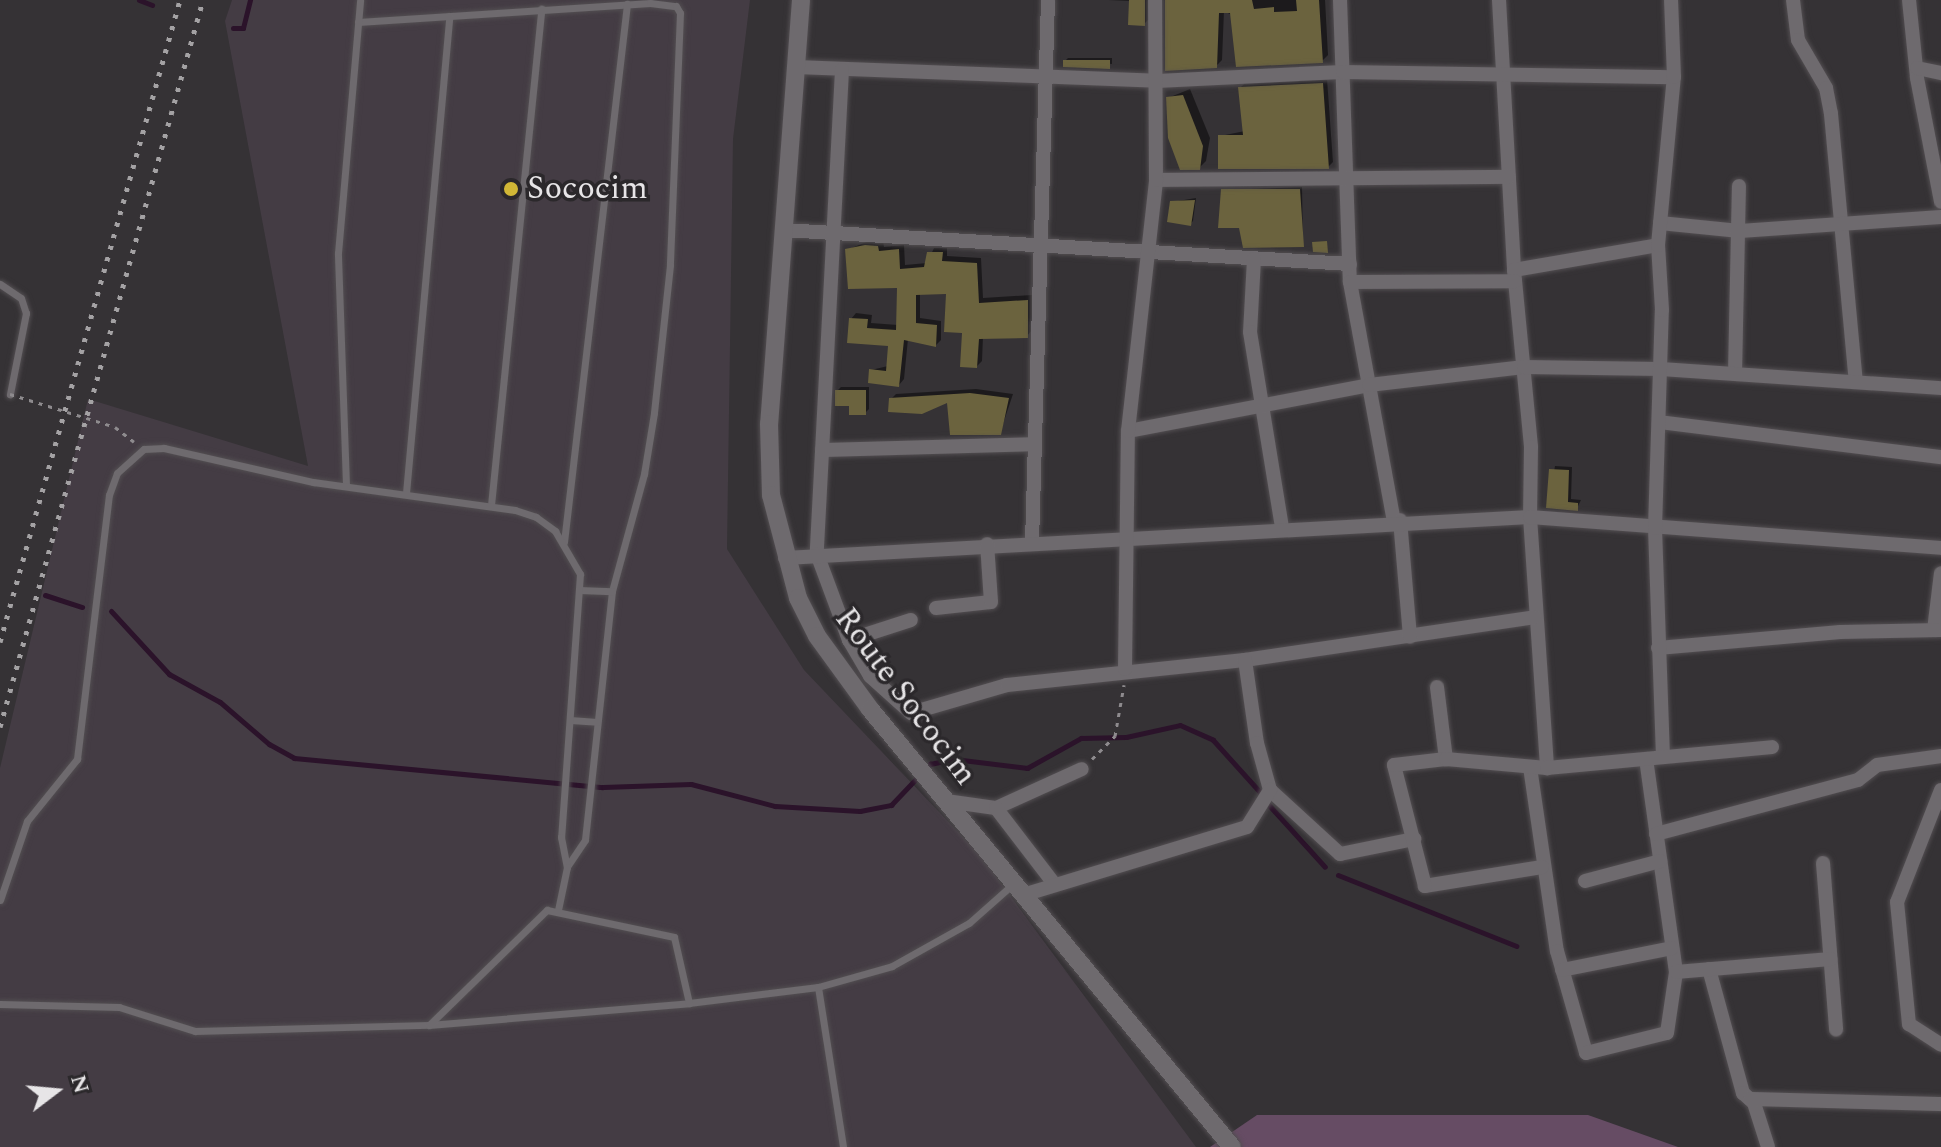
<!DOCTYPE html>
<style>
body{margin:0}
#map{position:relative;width:1941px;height:1147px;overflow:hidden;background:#353235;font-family:Spectral,serif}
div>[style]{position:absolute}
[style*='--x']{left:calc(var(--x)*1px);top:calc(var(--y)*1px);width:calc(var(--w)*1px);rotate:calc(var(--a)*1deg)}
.built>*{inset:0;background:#443c44}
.green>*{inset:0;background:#664c64}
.shadow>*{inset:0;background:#0007}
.stream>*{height:5px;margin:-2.5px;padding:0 2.5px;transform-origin:2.5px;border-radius:2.5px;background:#2b132a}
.building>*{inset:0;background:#6b633e}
.path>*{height:3px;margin-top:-1.5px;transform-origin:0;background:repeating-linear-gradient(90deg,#8e8b8e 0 4px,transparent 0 10px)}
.roads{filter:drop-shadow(0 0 2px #524e51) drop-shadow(0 0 2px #524e51)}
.service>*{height:7px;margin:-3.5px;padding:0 3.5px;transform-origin:3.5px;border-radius:3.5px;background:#6e6a6e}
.minor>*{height:14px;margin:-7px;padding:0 7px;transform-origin:7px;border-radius:7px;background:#6e6a6e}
.tertiary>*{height:18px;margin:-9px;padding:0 9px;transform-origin:9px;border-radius:9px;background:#6e6a6e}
.rail>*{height:5px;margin-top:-2.5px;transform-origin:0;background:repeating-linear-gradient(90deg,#a4a2a4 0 4px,transparent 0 12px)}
.path-bridge>*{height:3px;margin-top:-1.5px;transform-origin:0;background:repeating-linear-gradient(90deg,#8e8b8e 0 4px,transparent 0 10px)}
.dots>*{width:22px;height:22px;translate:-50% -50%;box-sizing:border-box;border:4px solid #2b282b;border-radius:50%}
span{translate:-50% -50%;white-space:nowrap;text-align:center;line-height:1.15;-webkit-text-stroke:7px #2b282b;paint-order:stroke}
.poi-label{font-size:32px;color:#e7e5e7}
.left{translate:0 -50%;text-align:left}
.street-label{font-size:32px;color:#e7e5e7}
.north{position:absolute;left:16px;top:1051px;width:80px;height:80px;-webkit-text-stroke:6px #2b282b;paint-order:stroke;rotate:74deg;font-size:22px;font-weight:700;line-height:32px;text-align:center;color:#e7e5e7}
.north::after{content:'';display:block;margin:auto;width:28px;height:36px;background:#e7e5e7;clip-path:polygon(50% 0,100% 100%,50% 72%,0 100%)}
</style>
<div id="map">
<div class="built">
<i style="clip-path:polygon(232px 0,750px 0,733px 139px,727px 549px,804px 670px,980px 855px,1196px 1147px,0 1147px,0 768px,88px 399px,308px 466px,225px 21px)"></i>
</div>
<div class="green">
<i style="clip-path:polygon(1257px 1115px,1588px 1115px,1678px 1147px,1210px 1147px)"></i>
</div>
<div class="shadow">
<i style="clip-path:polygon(1151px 0,1150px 18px,1144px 24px,1131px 1px,1108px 0)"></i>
<i style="clip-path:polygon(1165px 0,1325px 0,1328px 55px,1322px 61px,1224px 11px,1222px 60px,1216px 66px)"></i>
<i style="clip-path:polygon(1068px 58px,1112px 58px,1112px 64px,1065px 61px)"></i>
<i style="clip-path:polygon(1327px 79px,1333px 162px,1328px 167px,1220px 136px,1245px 131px,1240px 88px,1245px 83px)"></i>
<i style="clip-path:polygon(1190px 89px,1210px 138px,1206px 161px,1199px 168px,1168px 98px)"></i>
<i style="clip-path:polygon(1302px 187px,1303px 245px,1241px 226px,1223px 190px)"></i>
<i style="clip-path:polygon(1196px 198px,1193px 221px,1190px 224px,1172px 202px)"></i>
<i style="clip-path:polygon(871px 240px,883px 241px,884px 247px,904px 245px,905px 265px,927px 263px,934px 248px,947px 248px,947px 256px,981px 258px,983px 298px,1032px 295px,1032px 330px,1027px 336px,983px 337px,982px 361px,977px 366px,948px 292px,920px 293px,920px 318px,941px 321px,941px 340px,936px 345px,908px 339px,904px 379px,899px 385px,871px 370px,888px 366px,890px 344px,851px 319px,856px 313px,872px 315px,871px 323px,898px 325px,899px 286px,847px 250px)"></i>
<i style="clip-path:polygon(841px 387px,869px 387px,869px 409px,865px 413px,851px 404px,837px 391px)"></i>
<i style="clip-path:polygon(976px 389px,1013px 394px,1000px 433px,949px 400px,891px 399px,896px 394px)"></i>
<i style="clip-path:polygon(1555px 466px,1572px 467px,1571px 499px,1581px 500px,1577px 508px,1548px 506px)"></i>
</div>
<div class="stream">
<i style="--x:139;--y:0;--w:14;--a:21"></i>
<i style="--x:233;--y:28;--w:10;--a:0"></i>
<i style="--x:243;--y:28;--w:29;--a:-76"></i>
<i style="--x:45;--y:595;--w:39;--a:18"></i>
<i style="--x:111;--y:611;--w:86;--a:47.4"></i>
<i style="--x:169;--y:674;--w:58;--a:28.8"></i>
<i style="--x:220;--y:702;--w:65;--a:40.6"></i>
<i style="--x:269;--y:744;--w:29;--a:29"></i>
<i style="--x:294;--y:758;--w:310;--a:5.4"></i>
<i style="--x:603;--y:787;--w:88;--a:-2"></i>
<i style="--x:691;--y:784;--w:87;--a:14.7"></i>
<i style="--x:775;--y:806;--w:85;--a:3.4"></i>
<i style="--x:860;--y:811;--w:32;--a:-11"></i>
<i style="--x:891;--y:805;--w:57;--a:-46.4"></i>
<i style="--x:930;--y:764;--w:25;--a:-12"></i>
<i style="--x:954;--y:759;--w:74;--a:7"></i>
<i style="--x:1027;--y:768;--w:62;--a:-29.1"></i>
<i style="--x:1081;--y:738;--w:45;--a:-1.3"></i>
<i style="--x:1126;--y:737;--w:55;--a:-12.5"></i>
<i style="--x:1180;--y:725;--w:36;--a:24"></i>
<i style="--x:1213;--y:740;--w:69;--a:48"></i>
<i style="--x:1267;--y:803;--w:86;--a:47.8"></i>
<i style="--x:1338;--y:875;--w:192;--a:21.7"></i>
</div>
<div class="building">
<i style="clip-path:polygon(1129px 0,1145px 0,1145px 26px,1128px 25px)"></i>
<i style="clip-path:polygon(1165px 0,1252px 0,1254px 9px,1274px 7px,1274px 12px,1297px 11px,1296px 0,1319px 0,1323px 63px,1236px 67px,1230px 13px,1219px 13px,1217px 68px,1165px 71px)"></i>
<i style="clip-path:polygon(1063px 60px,1110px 60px,1110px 69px,1063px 67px)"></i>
<i style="clip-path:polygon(1323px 83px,1329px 169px,1218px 169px,1218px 135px,1243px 135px,1238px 87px)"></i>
<i style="clip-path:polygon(1183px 95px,1203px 146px,1200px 170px,1180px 170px,1168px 138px,1166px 97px)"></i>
<i style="clip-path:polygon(1221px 189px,1300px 189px,1304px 247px,1243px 248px,1239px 228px,1218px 228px)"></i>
<i style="clip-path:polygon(1195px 200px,1191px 226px,1167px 222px,1170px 201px)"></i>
<i style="clip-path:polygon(1327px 241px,1328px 253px,1313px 252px,1312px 242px)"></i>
<i style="clip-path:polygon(865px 245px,878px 246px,879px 251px,899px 249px,900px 269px,924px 267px,927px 252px,943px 252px,942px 261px,977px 263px,979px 303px,1028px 300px,1028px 338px,979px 339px,977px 368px,960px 367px,962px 333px,944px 332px,946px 294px,916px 295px,916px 323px,937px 325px,936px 347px,904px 340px,899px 387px,868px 383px,869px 369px,886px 371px,888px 346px,847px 343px,849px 318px,868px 319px,867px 328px,896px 330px,897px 288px,848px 289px,845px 249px)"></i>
<i style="clip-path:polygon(835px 390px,866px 390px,866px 415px,849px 415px,849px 406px,835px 406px)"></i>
<i style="clip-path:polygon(970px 393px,1009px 398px,1001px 435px,950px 435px,947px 403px,922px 414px,888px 412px,889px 398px)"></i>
<i style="clip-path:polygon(1549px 469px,1569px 470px,1568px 502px,1578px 503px,1578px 511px,1546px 508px)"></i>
</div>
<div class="path">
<i style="--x:115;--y:427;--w:24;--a:38"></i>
<i style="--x:1092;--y:759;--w:33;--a:-45"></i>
<i style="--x:1115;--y:736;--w:52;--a:-80"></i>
</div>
<div class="roads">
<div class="service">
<i style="--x:358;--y:22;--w:293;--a:-3.7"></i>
<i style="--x:650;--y:3;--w:26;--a:7"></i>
<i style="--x:676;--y:6;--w:8;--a:60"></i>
<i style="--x:680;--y:13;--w:252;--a:92.3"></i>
<i style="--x:670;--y:265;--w:149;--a:96.2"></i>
<i style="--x:654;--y:413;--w:62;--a:99.3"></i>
<i style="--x:644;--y:474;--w:121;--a:105.3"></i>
<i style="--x:612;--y:591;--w:250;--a:96.2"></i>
<i style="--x:585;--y:840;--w:32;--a:124"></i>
<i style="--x:0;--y:284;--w:25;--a:34"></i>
<i style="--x:21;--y:298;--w:16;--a:72"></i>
<i style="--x:26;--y:313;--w:83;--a:101.2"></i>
<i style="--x:346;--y:485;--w:232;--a:-92"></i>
<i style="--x:338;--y:253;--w:254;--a:-85"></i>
<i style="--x:406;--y:493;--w:479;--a:-84.8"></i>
<i style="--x:491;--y:505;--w:499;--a:-84.2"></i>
<i style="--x:564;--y:542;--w:542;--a:-83.32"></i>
<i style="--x:579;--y:590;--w:33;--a:2"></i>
<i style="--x:570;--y:720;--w:27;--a:4"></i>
<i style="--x:0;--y:900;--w:83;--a:-71.1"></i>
<i style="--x:27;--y:821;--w:80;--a:-51.1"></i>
<i style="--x:77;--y:759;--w:266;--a:-83.1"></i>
<i style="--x:109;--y:495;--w:23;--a:-70"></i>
<i style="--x:117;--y:473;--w:36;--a:-42"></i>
<i style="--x:144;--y:449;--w:20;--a:-3"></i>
<i style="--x:164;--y:448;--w:153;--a:12.9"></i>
<i style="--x:313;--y:482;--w:204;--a:7.9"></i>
<i style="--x:515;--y:510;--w:22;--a:18"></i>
<i style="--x:536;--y:517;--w:24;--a:36"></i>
<i style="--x:555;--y:531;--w:50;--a:59.8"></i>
<i style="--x:580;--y:574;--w:264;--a:94.1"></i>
<i style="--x:561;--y:837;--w:31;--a:79"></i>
<i style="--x:567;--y:867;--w:44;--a:101.8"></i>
<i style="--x:818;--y:987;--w:162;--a:81.1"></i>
<i style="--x:0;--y:1004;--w:119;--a:1.4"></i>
<i style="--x:119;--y:1007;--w:80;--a:17.5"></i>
<i style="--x:195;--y:1031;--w:234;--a:-1.5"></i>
<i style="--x:429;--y:1025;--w:261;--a:-4.8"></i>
<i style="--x:689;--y:1003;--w:130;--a:-7.1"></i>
<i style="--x:818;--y:987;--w:77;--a:-15.8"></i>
<i style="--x:892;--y:966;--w:88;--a:-29.2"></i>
<i style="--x:969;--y:923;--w:57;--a:-41.5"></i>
<i style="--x:429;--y:1025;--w:165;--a:-44.3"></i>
<i style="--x:547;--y:910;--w:130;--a:12"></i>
<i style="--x:674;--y:937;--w:68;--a:77.2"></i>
</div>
<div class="minor">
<i style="--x:1340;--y:0;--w:282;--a:88"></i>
<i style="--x:1350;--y:282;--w:243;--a:79.6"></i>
<i style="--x:1499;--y:0;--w:270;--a:86.8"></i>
<i style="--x:1514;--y:270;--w:178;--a:84.5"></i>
<i style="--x:1531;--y:447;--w:70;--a:90.8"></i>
<i style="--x:1530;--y:517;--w:252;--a:86.1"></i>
<i style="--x:1793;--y:0;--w:40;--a:82.9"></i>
<i style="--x:1798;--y:40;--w:56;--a:59.7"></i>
<i style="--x:1826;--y:88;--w:26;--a:79"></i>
<i style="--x:1831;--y:114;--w:269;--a:84.7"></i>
<i style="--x:1909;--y:0;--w:78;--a:84.1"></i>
<i style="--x:1917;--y:78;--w:126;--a:79"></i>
<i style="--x:796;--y:67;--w:361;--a:2.2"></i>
<i style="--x:1157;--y:81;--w:186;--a:-2.8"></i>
<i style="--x:1343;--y:72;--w:331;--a:0.9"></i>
<i style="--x:1917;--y:68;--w:25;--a:12"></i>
<i style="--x:842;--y:70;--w:485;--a:93"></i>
<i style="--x:817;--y:554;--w:92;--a:69.6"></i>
<i style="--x:849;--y:640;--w:42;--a:59.7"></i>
<i style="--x:870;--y:676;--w:55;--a:42.1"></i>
<i style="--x:911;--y:713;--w:100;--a:-16.3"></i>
<i style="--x:1007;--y:685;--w:239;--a:-6"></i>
<i style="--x:1245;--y:660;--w:293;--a:-8.4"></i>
<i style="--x:1156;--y:180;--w:353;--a:-0.5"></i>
<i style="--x:1660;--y:223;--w:80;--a:5.7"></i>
<i style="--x:1740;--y:231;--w:201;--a:-4"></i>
<i style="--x:784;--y:230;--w:567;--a:3.44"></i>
<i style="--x:1254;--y:259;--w:73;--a:93.1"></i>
<i style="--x:1250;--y:332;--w:199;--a:80.7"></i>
<i style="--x:1514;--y:270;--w:146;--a:-9.8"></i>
<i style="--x:1350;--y:282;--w:165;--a:-0.3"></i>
<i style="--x:1735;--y:374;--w:188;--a:-88.8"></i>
<i style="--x:1659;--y:422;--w:284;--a:7.1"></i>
<i style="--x:1128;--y:431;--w:245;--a:-10.8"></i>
<i style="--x:1369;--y:385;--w:156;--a:-6.6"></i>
<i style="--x:1524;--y:367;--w:137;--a:0.8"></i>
<i style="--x:1661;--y:369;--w:281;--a:3.9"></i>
<i style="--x:822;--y:450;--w:212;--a:-1.6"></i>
<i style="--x:1400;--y:520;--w:117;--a:85.1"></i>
<i style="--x:1032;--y:542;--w:542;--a:-88.31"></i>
<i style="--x:785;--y:558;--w:746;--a:-3.15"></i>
<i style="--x:1530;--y:517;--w:412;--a:4.3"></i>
<i style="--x:936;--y:608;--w:55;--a:-6.2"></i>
<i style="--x:991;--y:602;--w:58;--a:-93.9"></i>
<i style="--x:1934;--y:630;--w:57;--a:-83"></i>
<i style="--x:849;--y:640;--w:65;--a:-17.9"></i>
<i style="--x:1658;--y:648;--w:183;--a:-5"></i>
<i style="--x:1840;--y:632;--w:101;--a:-1.1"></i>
<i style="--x:1245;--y:660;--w:84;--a:81.8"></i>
<i style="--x:1257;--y:743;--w:49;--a:74.5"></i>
<i style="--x:1270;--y:790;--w:95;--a:42.4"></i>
<i style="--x:1340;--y:854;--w:76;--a:-11.5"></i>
<i style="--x:1125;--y:669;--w:238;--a:-89.3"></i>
<i style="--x:1128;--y:431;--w:253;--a:-83.6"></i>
<i style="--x:1156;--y:180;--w:180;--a:-90.3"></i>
<i style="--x:1437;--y:687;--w:73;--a:82.9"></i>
<i style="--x:1663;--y:757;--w:229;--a:-92"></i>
<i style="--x:1655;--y:528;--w:218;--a:-88.2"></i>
<i style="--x:1662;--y:310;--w:65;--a:-93.5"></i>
<i style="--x:1658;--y:245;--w:169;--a:-84.6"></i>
<i style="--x:1674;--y:77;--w:77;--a:-92.2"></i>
<i style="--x:1530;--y:767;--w:186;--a:81.7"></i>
<i style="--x:1557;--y:951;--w:106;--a:74.1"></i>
<i style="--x:1586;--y:1053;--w:83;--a:-13.9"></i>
<i style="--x:1667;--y:1033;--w:62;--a:-81.6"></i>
<i style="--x:1676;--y:972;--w:215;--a:-98"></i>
<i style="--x:1941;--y:790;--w:120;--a:111.4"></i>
<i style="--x:1897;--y:902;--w:123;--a:84.4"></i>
<i style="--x:1909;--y:1024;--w:38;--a:33"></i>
<i style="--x:946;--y:801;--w:50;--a:8"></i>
<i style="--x:996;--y:808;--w:94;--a:-24.4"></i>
<i style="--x:996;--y:808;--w:97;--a:52.5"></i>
<i style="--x:1656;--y:834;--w:209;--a:-15"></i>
<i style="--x:1858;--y:780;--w:24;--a:-38"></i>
<i style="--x:1877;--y:765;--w:65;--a:-8"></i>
<i style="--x:1823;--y:863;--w:167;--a:85.5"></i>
<i style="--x:1542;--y:867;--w:119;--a:170.8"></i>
<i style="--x:1425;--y:886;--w:125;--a:-104.4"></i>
<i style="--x:1394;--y:765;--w:52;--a:-6.6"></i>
<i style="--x:1446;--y:759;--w:101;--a:5.1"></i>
<i style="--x:1547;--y:768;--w:226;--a:-5.3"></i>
<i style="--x:1585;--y:881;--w:78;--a:-14.9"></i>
<i style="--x:1023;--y:895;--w:234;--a:-16.9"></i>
<i style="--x:1247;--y:827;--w:44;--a:-58.1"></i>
<i style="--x:1709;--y:969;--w:129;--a:74.7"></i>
<i style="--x:1743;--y:1093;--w:15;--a:42"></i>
<i style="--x:1754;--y:1103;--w:46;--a:72.3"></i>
<i style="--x:1562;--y:970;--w:112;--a:-11.3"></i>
<i style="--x:1676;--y:972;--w:155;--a:-4.8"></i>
<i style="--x:1750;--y:1099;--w:191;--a:1.5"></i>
</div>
<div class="tertiary">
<i style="--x:801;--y:0;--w:425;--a:94.3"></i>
<i style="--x:769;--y:424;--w:71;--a:88.4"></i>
<i style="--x:771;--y:495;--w:106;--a:75.3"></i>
<i style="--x:798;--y:598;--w:42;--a:63.4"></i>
<i style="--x:817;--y:636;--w:90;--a:54"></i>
<i style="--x:870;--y:709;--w:568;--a:50.43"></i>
</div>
</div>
<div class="rail">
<i style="--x:0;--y:642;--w:667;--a:-74.34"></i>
<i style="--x:0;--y:727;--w:755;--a:-74.4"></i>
</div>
<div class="path-bridge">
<i style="--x:10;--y:394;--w:110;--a:17.4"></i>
</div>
<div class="dots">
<i style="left:511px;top:189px;background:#d1b736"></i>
</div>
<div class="poi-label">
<span class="left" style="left:527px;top:189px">Sococim</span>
</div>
<div class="street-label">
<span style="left:905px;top:697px;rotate:53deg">Route Sococim</span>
</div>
<div class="north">N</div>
</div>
